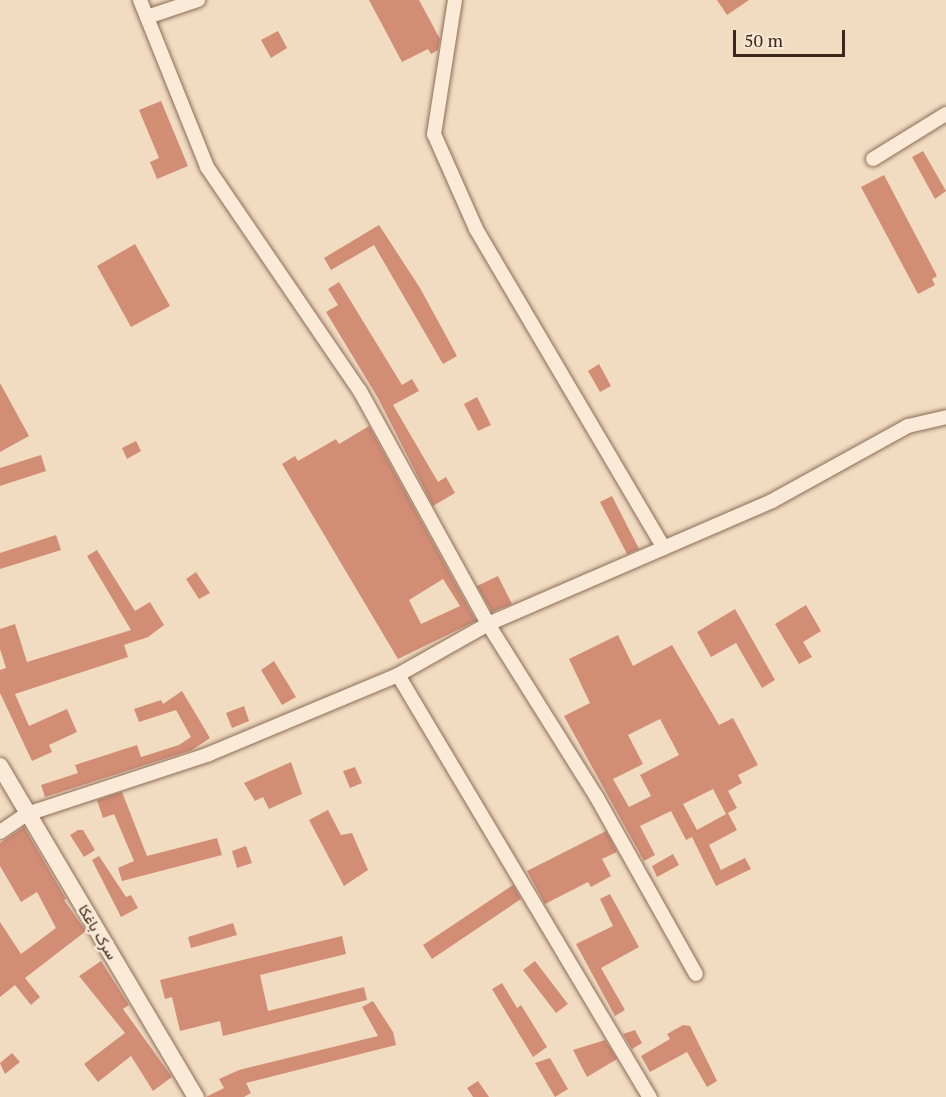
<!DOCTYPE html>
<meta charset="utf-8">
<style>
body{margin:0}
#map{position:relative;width:946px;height:1097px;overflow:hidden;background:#f1dcc2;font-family:"PT Serif",Vazirmatn,serif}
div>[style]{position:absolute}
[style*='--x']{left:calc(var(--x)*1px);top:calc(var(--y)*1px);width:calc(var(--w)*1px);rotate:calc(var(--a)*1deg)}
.building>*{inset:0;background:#d28d75}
.roads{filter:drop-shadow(0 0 2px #8d6c58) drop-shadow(0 0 2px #8d6c58)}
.minor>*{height:14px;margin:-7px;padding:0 7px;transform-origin:7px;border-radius:7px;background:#fbead7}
.tertiary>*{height:16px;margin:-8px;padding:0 8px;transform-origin:8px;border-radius:8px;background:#fbead7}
span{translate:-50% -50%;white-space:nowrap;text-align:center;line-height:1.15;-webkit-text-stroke:5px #f8e7d3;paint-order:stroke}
.street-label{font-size:15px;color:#3c271d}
.scale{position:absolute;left:733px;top:30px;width:112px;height:27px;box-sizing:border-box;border:3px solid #3c271d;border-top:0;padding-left:8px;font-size:18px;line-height:21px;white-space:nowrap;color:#3c271d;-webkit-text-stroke:4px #f8e7d3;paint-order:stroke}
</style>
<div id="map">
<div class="building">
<i style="clip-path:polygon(369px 0,419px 0,440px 39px,438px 50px,431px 54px,428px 49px,402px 62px)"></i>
<i style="clip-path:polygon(717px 0,749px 0,727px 15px)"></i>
<i style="clip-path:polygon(278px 31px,287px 48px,271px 58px,261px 40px)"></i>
<i style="clip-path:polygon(161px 101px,188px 166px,157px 179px,150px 162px,159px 158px,139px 110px)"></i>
<i style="clip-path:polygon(923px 151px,946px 191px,935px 199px,912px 157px)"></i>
<i style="clip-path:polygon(884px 175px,937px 276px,932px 279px,935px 285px,918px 294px,861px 187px)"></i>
<i style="clip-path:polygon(379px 225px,420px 288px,457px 356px,443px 364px,374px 245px,331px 270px,324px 258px)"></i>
<i style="clip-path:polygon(135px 244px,170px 306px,131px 327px,97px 266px)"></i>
<i style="clip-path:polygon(339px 282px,402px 385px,412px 379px,419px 391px,393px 405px,438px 482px,446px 477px,455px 493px,433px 506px,378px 398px,326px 312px,338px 305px,328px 289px)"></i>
<i style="clip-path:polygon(599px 364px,611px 386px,600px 392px,588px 371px)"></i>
<i style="clip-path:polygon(0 383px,29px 436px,0 452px)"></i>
<i style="clip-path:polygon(477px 397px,491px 425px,478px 431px,464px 404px)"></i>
<i style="clip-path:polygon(evenodd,369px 426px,476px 621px,398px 659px,282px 464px,295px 456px,298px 461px,336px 439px,339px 444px,369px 426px,443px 579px,460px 606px,421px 624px,409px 600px,443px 579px)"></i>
<i style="clip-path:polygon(136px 441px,141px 451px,127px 459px,122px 448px)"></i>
<i style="clip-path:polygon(41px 455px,46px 471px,0 486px,0 468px)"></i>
<i style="clip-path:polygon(612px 496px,639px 549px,627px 554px,600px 502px)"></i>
<i style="clip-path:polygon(56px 535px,61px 550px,0 569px,0 553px)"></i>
<i style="clip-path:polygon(97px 550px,135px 611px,150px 602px,164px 625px,148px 637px,124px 645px,128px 657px,15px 694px,29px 726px,67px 709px,77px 732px,49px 745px,52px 752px,32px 761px,0 693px,0 670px,6px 668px,0 649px,0 629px,15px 624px,27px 662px,131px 630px,87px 556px)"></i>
<i style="clip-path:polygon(196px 572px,210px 593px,199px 599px,186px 579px)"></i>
<i style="clip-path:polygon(498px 576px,512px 604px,492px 612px,477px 586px)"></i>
<i style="clip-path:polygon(806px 605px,821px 631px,803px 642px,812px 657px,799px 664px,775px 624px)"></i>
<i style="clip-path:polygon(735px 609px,775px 680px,762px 688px,736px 643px,711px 657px,697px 632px)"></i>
<i style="clip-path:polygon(evenodd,618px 635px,633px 666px,672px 645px,719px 725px,733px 718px,758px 765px,738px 775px,742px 783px,728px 791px,737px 808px,726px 814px,713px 789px,683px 804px,697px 830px,728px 813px,737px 830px,709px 845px,721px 870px,745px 858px,751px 869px,716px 886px,692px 837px,686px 840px,671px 811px,640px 826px,655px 855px,644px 861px,564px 716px,590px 703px,569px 659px,618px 635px,660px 719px,679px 755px,640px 775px,651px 796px,629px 807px,613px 779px,643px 764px,628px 735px,660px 719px)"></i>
<i style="clip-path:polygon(274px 661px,296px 697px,282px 705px,261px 670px)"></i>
<i style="clip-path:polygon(182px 691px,210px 738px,192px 750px,45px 797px,41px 785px,78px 773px,75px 765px,137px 745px,141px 757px,179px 745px,191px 737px,176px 710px,139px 722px,134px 709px,161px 700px,163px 704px)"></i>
<i style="clip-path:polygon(244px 706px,249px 721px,232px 728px,226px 713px)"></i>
<i style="clip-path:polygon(291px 762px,302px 794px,269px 809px,263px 797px,255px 801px,244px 783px)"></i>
<i style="clip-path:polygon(355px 767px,362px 783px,350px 788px,343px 771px)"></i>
<i style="clip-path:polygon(122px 792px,147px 856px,217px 838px,222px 855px,122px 881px,118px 868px,134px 861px,114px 814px,103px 818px,97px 800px)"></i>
<i style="clip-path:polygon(328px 810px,341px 835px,352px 833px,368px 870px,344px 886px,309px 820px)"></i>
<i style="clip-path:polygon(24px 827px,66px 899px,64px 900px,86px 931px,25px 978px,40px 997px,31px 1005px,15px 985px,0 997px,0 922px,21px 954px,56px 928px,37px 892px,21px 902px,0 866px,0 843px)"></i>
<i style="clip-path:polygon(78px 830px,83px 830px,95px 850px,84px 857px,70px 835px)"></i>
<i style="clip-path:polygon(606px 831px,617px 852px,602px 859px,611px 876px,591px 887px,588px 882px,545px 904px,527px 871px)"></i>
<i style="clip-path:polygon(246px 846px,252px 863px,237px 868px,232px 851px)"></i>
<i style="clip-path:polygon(673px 854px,679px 865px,657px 877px,652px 866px)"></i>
<i style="clip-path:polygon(99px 856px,126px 897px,131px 895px,138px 908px,121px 917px,92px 860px)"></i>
<i style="clip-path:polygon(513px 885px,521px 899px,432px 959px,423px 945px)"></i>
<i style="clip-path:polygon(610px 894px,639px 947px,601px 968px,625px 1010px,615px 1016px,576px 944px,613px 926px,600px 899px)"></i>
<i style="clip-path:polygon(233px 923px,237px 935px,191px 948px,188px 937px)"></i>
<i style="clip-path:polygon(342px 936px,346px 954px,260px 975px,268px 1011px,364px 987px,367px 1000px,223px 1036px,220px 1021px,180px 1031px,172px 997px,165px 999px,160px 980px)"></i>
<i style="clip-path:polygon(101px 961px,129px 1005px,123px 1009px,172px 1077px,153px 1091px,131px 1056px,98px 1082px,84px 1064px,125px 1033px,79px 976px)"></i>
<i style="clip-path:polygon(535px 961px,568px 1004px,556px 1013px,523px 970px)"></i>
<i style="clip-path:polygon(502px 983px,517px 1008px,521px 1005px,547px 1047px,533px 1057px,492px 989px)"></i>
<i style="clip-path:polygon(373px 1001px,393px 1032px,396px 1045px,246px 1083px,251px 1093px,244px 1097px,206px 1097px,224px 1088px,219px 1079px,239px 1070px,378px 1036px,362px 1007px)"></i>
<i style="clip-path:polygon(683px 1025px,690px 1026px,717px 1081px,707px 1087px,687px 1052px,650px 1072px,641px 1056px,670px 1039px,667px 1034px)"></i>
<i style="clip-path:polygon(635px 1030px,642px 1043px,632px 1049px,623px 1034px)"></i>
<i style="clip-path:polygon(605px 1040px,617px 1059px,587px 1077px,573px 1050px)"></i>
<i style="clip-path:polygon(12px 1053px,20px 1062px,5px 1074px,0 1063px)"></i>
<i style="clip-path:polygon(550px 1058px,568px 1089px,555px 1097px,535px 1063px)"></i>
<i style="clip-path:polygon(478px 1081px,489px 1097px,473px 1097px,467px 1088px)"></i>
</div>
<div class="roads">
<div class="minor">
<i style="--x:140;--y:0;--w:180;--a:68.1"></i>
<i style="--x:207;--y:167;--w:271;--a:55.7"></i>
<i style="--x:360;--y:391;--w:266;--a:61.2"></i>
<i style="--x:488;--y:624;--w:203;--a:57.9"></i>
<i style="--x:596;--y:796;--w:204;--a:60.7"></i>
<i style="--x:455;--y:0;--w:136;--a:98.9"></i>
<i style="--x:434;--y:134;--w:104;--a:66.1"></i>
<i style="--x:476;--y:229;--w:370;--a:59.5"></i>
<i style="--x:147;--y:17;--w:54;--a:-18.4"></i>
<i style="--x:873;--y:159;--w:86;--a:-31.7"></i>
<i style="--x:398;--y:675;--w:492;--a:59.2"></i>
<i style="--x:0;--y:832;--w:32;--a:-34"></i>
<i style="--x:27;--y:814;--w:192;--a:-18.2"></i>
<i style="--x:209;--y:754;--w:205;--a:-22.7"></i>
<i style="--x:398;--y:675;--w:103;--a:-29.5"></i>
<i style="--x:488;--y:624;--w:309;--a:-23.4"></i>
<i style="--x:772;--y:501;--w:155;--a:-28.9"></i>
<i style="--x:908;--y:426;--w:39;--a:-13"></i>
</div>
<div class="tertiary">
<i style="--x:0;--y:766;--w:385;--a:59.4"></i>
</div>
</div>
<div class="street-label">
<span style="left:98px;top:932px;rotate:59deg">سرک باغکا</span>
</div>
<div class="scale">50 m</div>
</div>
